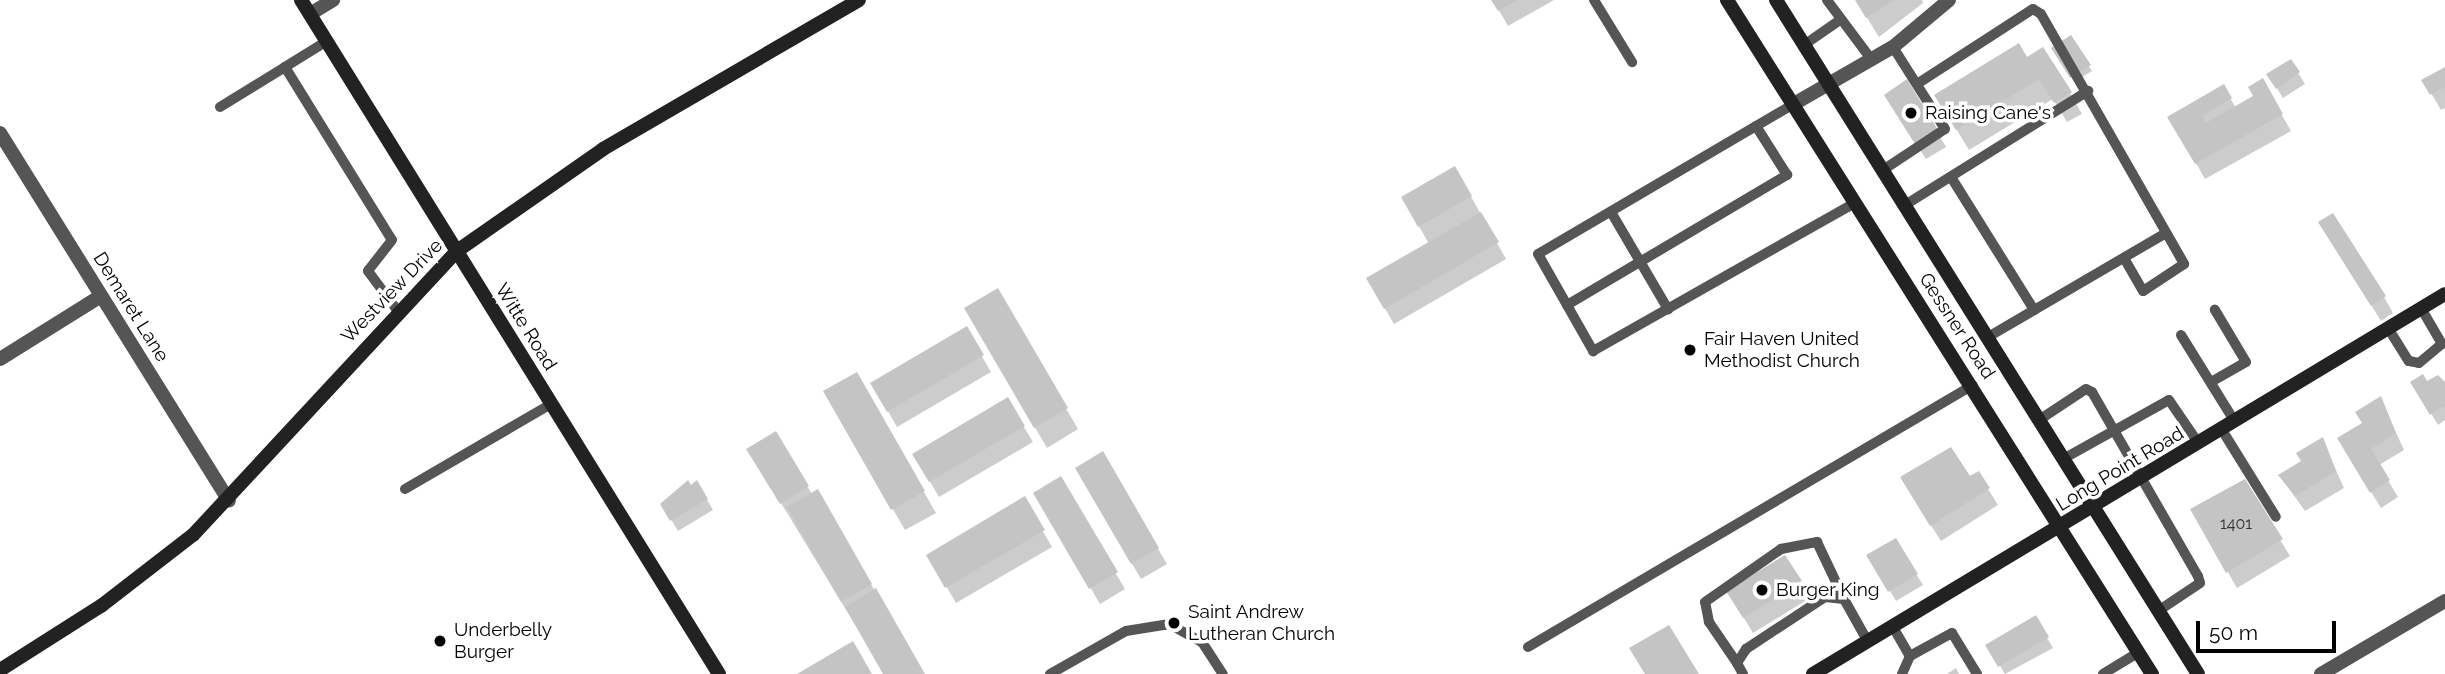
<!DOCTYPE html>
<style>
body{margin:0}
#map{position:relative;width:2445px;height:674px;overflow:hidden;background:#fff;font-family:Raleway,sans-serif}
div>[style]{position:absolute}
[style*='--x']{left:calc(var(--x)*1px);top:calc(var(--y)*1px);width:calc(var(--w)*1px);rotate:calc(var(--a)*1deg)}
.shadow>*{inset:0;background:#0003}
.building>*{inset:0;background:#c4c4c4}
.lane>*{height:10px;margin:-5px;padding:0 5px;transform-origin:5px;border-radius:5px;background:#555}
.street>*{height:14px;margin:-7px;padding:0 7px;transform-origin:7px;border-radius:7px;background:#555}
.secondary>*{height:14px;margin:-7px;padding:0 7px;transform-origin:7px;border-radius:7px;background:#222}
.dots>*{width:19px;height:19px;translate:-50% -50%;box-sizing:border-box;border:4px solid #fff;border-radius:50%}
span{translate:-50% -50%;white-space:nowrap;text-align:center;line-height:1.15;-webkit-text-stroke:7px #fff;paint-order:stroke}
.number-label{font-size:16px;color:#313131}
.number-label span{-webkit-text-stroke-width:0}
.poi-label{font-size:19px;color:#000}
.left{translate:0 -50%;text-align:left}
.street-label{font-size:19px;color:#000}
.scale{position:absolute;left:2196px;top:621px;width:140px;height:32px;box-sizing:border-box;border:4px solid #000;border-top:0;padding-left:9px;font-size:21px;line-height:24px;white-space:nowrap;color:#000;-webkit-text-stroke:5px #fff;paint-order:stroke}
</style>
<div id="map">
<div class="shadow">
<i style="clip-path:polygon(1493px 0,1554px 0,1508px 26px)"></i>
<i style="clip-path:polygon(1856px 0,1922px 0,1923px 3px,1879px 37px)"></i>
<i style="clip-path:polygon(2071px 38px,2092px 71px,2074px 82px)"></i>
<i style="clip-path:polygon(2026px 59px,2070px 93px,2082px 114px,2067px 122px,2053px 99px,1969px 150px,1949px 117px)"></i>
<i style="clip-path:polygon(2291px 61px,2305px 84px,2283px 98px,2269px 75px)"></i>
<i style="clip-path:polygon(2445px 69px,2445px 108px,2441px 110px,2424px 81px)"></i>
<i style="clip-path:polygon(2262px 80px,2291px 131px,2205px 179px,2170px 117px,2223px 86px,2236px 108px,2255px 97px)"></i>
<i style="clip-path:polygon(1907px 81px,1946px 147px,1926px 159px,1895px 112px)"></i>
<i style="clip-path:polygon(1455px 168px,1506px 259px,1394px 324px,1368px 279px,1429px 244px,1403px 198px)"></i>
<i style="clip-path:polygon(2330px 239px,2384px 297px,2393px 313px,2381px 321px)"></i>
<i style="clip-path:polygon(997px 291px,1078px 429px,1047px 448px,966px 309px)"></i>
<i style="clip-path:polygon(966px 329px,991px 372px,897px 427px,872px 383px)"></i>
<i style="clip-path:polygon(856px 374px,936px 513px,905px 530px,825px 392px)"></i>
<i style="clip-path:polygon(2413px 383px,2445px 384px,2445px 420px,2438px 425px)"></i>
<i style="clip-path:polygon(2380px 398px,2404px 450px,2379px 465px,2398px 497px,2381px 508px,2339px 439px,2364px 424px)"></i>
<i style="clip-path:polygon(1007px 399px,1033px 442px,939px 497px,914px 454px)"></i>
<i style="clip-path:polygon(775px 433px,812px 494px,817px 491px,923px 674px,885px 674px,758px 465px)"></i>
<i style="clip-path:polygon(2322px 439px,2344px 488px,2305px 511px,2280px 476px,2303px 462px)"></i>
<i style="clip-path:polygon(1102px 454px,1167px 564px,1141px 579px,1077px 469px)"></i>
<i style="clip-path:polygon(1978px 473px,1998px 505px,1941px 541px,1911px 494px)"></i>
<i style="clip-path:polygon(1060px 479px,1125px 589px,1100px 604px,1035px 494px)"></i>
<i style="clip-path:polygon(2244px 481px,2290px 556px,2237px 588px,2192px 510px)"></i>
<i style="clip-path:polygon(697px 483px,713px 510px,678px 531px,662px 504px)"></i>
<i style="clip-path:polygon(1024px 499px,1052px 547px,956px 603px,928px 555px)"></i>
<i style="clip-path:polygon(1895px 541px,1923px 585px,1896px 601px,1869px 556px)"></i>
<i style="clip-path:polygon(1785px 557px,1810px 598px,1753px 633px,1738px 608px)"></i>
<i style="clip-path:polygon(2035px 617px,2053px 648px,2005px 674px,1988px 646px)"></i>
<i style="clip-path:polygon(1956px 668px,1959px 674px,1947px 674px)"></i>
</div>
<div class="building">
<i style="clip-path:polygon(1491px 0,1517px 0,1498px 11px)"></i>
<i style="clip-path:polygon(1855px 0,1894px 0,1866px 18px)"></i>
<i style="clip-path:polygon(2071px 35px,2091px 65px,2070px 78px,2051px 48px)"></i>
<i style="clip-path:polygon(2019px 43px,2027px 57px,2043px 47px,2072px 92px,2054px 103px,2039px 79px,1956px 130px,1934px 95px)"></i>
<i style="clip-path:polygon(2445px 57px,2445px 87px,2430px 95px,2421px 80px,2445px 67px)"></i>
<i style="clip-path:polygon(2291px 59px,2300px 72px,2276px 89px,2266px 74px)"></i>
<i style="clip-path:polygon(2263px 78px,2283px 114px,2195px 164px,2167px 117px,2224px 84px,2232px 98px,2202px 116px,2206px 123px,2253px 96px,2248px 87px)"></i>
<i style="clip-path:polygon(1907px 79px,1938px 130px,1915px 144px,1884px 95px)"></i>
<i style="clip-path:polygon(1455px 166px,1472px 196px,1418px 227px,1401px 197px)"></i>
<i style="clip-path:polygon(1481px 212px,1499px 242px,1384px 309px,1366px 278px)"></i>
<i style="clip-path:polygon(2333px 213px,2386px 296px,2371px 306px,2318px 222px)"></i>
<i style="clip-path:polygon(998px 288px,1068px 408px,1034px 428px,964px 308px)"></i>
<i style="clip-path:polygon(967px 326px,984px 355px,887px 412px,870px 383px)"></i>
<i style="clip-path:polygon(857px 372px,925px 491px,891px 510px,823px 391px)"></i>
<i style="clip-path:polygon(2423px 374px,2427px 381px,2438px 375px,2445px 382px,2445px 406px,2430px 415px,2410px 382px)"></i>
<i style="clip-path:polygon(2381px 396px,2396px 433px,2371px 449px,2390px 480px,2370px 493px,2337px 438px,2362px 423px,2355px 412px)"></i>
<i style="clip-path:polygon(1008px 397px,1025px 426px,929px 482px,912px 454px)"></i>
<i style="clip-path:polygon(776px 431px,809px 486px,780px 504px,746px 449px)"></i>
<i style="clip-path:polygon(2323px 437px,2336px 471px,2295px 496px,2278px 475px,2301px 461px,2296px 453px)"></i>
<i style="clip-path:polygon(1951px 447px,1970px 476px,1979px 471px,1990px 488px,1930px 526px,1900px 477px)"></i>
<i style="clip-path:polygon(1103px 451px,1159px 548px,1131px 564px,1075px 468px)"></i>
<i style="clip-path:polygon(1061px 476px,1118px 572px,1089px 589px,1033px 493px)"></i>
<i style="clip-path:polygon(2245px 479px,2283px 539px,2226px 573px,2190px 509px)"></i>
<i style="clip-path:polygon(688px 480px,691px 485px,697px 480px,708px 499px,670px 521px,660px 504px)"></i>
<i style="clip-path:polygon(818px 489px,872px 584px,841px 602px,787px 507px)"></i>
<i style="clip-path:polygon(1025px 496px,1045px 530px,945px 588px,926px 555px)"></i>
<i style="clip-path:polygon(1896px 538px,1918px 574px,1888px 592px,1866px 555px)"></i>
<i style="clip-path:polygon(1785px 555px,1802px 581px,1743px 618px,1726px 591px)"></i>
<i style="clip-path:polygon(876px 588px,925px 674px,883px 674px,845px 607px)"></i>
<i style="clip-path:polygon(2036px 615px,2049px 637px,1998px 667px,1985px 645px)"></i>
<i style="clip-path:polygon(1669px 625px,1699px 674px,1645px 674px,1629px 648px)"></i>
<i style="clip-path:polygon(853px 641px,872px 674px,797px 674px)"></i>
</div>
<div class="lane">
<i style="--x:1594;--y:0;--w:73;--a:58.5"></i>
<i style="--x:1827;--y:0;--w:74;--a:53.3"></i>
<i style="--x:327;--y:41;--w:49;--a:148.2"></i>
<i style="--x:285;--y:67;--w:203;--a:58.3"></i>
<i style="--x:392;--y:240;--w:39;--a:128"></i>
<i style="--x:368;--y:271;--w:49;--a:53.4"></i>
<i style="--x:1804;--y:45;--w:44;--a:-34.8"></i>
<i style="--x:1917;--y:84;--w:138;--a:-32.9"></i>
<i style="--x:2033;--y:9;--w:9;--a:32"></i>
<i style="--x:2041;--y:14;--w:288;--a:60.2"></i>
<i style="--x:2184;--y:264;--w:49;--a:146.6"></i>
<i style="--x:2143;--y:291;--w:38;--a:-120"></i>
<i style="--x:1792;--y:105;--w:294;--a:149.6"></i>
<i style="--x:1538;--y:254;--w:112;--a:60.4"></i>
<i style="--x:1593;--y:351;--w:301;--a:-29.5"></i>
<i style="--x:220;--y:107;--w:76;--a:-31.6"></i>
<i style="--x:1883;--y:170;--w:74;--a:-33.5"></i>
<i style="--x:1945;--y:129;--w:97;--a:-122.4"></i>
<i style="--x:1951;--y:177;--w:157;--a:58"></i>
<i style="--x:1905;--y:205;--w:216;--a:-31.9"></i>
<i style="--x:1611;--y:212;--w:113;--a:59.6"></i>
<i style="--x:1567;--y:305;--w:256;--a:-30.6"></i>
<i style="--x:1787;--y:175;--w:58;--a:-122.3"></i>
<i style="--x:2388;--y:328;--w:39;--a:58"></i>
<i style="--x:2409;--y:361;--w:10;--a:11"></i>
<i style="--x:2419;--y:363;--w:30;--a:-40"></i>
<i style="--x:2442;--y:344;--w:42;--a:-120.3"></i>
<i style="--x:2181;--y:335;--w:102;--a:58.2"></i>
<i style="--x:1988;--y:337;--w:206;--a:-30.3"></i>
<i style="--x:2211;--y:382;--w:40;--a:-29.7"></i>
<i style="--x:2246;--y:362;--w:61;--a:-120.8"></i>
<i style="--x:2039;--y:420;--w:56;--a:-33.4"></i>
<i style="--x:2086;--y:389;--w:7;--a:27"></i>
<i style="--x:2092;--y:392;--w:212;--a:60.1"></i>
<i style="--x:2198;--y:576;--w:7;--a:74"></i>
<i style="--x:2200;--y:583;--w:50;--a:146.3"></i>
<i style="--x:2222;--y:430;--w:102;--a:58.2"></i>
<i style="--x:2063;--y:459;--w:121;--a:-29.1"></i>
<i style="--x:2169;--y:400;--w:53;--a:55.7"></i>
<i style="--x:405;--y:489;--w:169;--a:-30.2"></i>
<i style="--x:1893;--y:627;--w:34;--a:60"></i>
<i style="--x:1528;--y:647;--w:516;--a:-30.49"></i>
<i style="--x:1737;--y:663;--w:50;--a:-124.3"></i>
<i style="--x:1709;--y:622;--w:20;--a:-101"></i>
<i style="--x:1705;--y:602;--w:93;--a:-34.9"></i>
<i style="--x:1781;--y:549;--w:37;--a:-11"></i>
<i style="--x:1817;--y:542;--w:63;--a:64.7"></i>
<i style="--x:1050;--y:674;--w:87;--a:-29.5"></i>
<i style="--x:1126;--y:631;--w:44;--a:-9.2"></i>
<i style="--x:1169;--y:624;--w:38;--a:29"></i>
<i style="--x:1202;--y:642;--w:38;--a:57"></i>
<i style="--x:1743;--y:674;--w:13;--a:-119"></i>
<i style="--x:1737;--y:663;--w:17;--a:-57"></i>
<i style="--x:1746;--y:649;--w:95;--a:-33.4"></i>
<i style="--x:1825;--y:597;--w:19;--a:6"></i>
<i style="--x:1844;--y:599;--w:49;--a:60.8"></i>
<i style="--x:1902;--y:674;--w:20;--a:-66"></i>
<i style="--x:1910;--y:656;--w:48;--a:-28.7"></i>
<i style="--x:1952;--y:633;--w:48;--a:58.6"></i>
<i style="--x:2103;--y:674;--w:42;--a:-31.4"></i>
</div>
<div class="street">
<i style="--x:310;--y:14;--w:27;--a:-31"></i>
<i style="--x:1792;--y:105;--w:116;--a:-29.9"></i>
<i style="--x:1893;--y:47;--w:73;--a:-40"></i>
<i style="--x:0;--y:133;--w:433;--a:58.1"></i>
<i style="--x:0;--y:359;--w:119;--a:-32"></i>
<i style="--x:2321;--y:674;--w:144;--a:-30.5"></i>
</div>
<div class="secondary">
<i style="--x:301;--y:0;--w:793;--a:58.19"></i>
<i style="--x:1727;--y:0;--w:797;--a:57.77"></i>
<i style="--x:1776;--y:0;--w:795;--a:57.95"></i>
<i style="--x:0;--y:670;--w:120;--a:-32.4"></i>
<i style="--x:101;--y:606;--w:116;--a:-37.7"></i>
<i style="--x:193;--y:535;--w:388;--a:-47.1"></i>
<i style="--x:457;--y:251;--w:178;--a:-34.9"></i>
<i style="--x:603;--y:149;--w:296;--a:-30.2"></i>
<i style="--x:1813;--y:674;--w:737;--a:-31.02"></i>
</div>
<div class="dots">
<i style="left:1911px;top:113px;background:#000"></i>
<i style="left:1690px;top:350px;background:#000"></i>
<i style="left:1762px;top:590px;background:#000"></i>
<i style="left:1174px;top:623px;background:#000"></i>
<i style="left:440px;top:641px;background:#000"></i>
</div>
<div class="number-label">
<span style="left:2236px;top:524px">1401</span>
</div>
<div class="poi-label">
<span class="left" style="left:1925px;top:113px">Raising Cane's</span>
<span class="left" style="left:1704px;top:350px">Fair Haven United<br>Methodist Church</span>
<span class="left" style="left:1776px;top:590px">Burger King</span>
<span class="left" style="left:1188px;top:623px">Saint Andrew<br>Lutheran Church</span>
<span class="left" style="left:454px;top:641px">Underbelly<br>Burger</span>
</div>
<div class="street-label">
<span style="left:392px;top:291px;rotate:-46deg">Westview Drive</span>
<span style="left:131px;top:307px;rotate:58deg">Demaret Lane</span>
<span style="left:1957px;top:326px;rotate:57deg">Gessner Road</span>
<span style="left:526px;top:327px;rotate:58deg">Witte Road</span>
<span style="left:2120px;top:469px;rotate:-31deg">Long Point Road</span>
</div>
<div class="scale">50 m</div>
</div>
